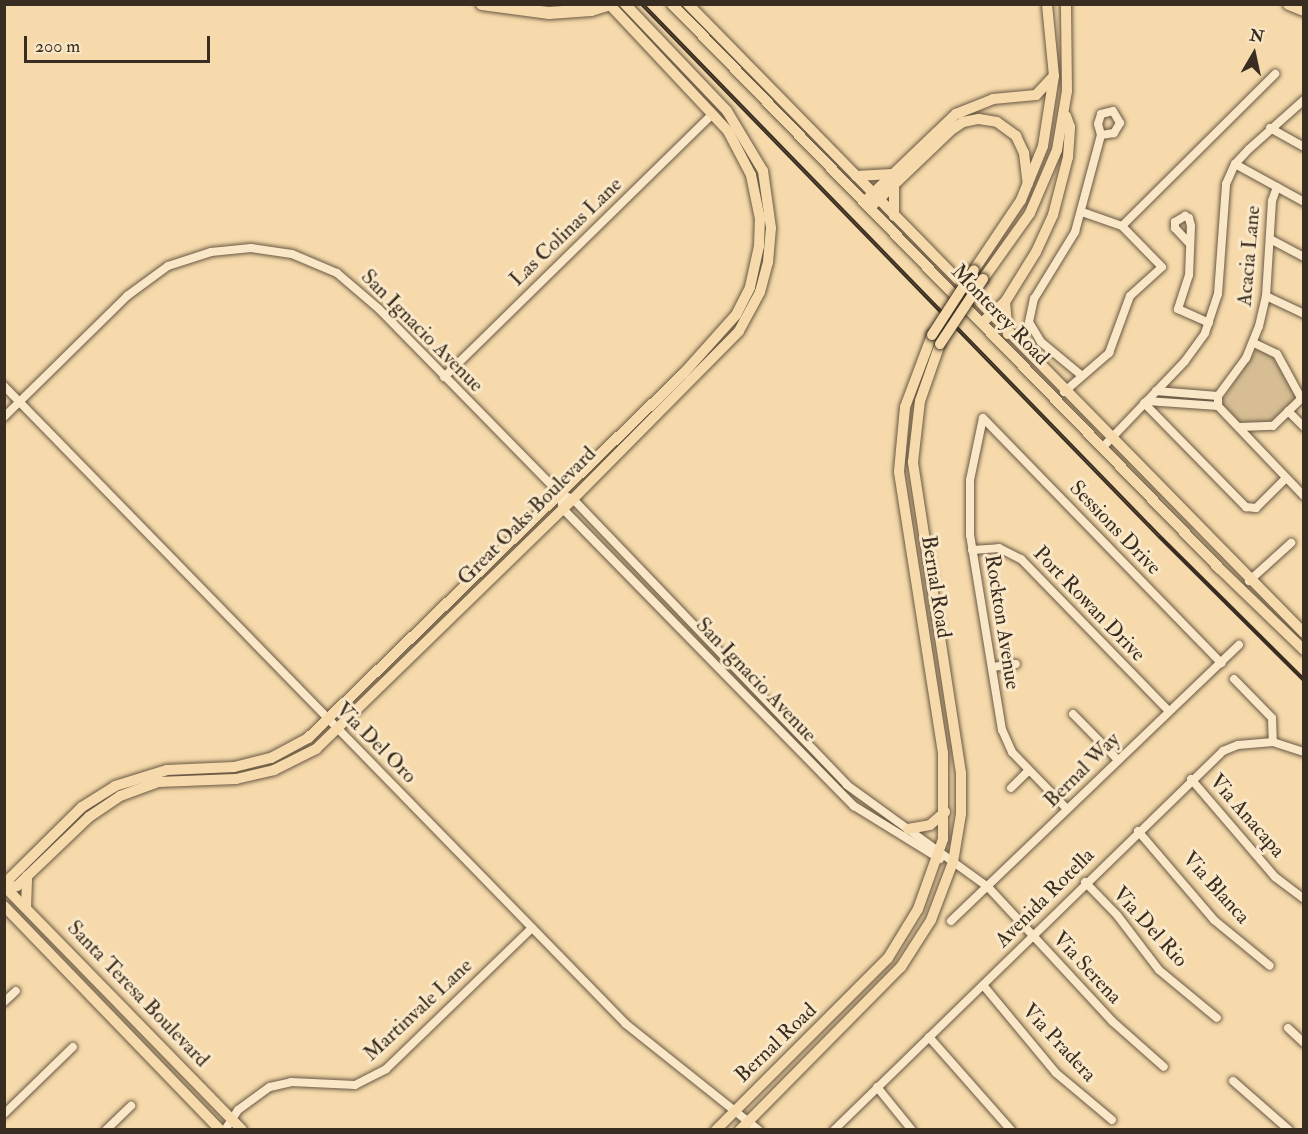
<!DOCTYPE html>
<style>
body{margin:0}
#map{position:relative;width:1308px;height:1134px;overflow:hidden;background:#f6daab;font-family:"IM FELL Double Pica",serif}
div>[style]{position:absolute}
[style*='--x']{left:calc(var(--x)*1px);top:calc(var(--y)*1px);width:calc(var(--w)*1px);rotate:calc(var(--a)*1deg)}
.green>*{inset:0;background:#d6bd93}
.roads{filter:drop-shadow(0 0 2px #685843) drop-shadow(0 0 2px #685843)}
.minor>*{height:8px;margin:-4px;padding:0 4px;transform-origin:4px;border-radius:4px;background:#f9e7c8}
.major>*{height:10px;margin:-5px;padding:0 5px;transform-origin:5px;border-radius:5px;background:#f6daab}
.highway>*{height:12px;margin:-6px;padding:0 6px;transform-origin:6px;border-radius:6px;background:#f6daab}
.rail>*{height:4px;margin-top:-2px;transform-origin:0;background:repeating-linear-gradient(90deg,#f9e7c8 0 4.5px,#382d20 0 9px);box-sizing:border-box;border-block:2px solid #382d20}
.bridges{filter:drop-shadow(0 0 2px #382d20) drop-shadow(0 0 2px #382d20)}
.major-bridge>*{height:10px;margin:-5px;padding:0 5px;transform-origin:5px;border-radius:5px;background:#f6daab}
span{translate:-50% -50%;white-space:nowrap;text-align:center;line-height:1.15;-webkit-text-stroke:6px #f9e7c8;paint-order:stroke}
.street-label{font-size:21px;color:#382d20}
.frame{position:absolute;inset:0;border:6px solid #382d20;pointer-events:none}
.north{position:absolute;left:1224px;top:24px;width:60px;height:60px;-webkit-text-stroke:4px #f9e7c8;paint-order:stroke;rotate:9deg;font-size:16px;font-weight:700;line-height:24px;text-align:center;color:#382d20}
.north::after{content:'';display:block;margin:auto;width:21px;height:27px;background:#382d20;clip-path:polygon(50% 0,100% 100%,50% 72%,0 100%)}
.scale{position:absolute;left:24px;top:36px;width:186px;height:27px;box-sizing:border-box;border:3px solid #382d20;border-top:0;padding-left:8px;font-size:18px;line-height:21px;white-space:nowrap;color:#382d20;-webkit-text-stroke:4px #f9e7c8;paint-order:stroke}
</style>
<div id="map">
<div class="green">
<i style="clip-path:polygon(1257px 349px,1280px 361px,1299px 401px,1272px 424px,1240px 424px,1222px 407px,1223px 399px)"></i>
</div>
<div class="roads">
<div class="minor">
<i style="--x:1113;--y:111;--w:14;--a:60"></i>
<i style="--x:1120;--y:123;--w:12;--a:121"></i>
<i style="--x:1114;--y:133;--w:13;--a:171"></i>
<i style="--x:1101;--y:135;--w:11;--a:-105"></i>
<i style="--x:1098;--y:124;--w:10;--a:-73"></i>
<i style="--x:1101;--y:114;--w:12;--a:-14"></i>
<i style="--x:1270;--y:128;--w:39;--a:29"></i>
<i style="--x:1235;--y:164;--w:79;--a:28.8"></i>
<i style="--x:1277;--y:187;--w:15;--a:110"></i>
<i style="--x:1272;--y:201;--w:95;--a:93.6"></i>
<i style="--x:1266;--y:296;--w:31;--a:103"></i>
<i style="--x:1259;--y:326;--w:35;--a:112"></i>
<i style="--x:1246;--y:358;--w:47;--a:126.4"></i>
<i style="--x:1218;--y:396;--w:10;--a:90"></i>
<i style="--x:1218;--y:406;--w:124;--a:46.3"></i>
<i style="--x:1122;--y:226;--w:216;--a:-44.8"></i>
<i style="--x:1270;--y:239;--w:38;--a:28"></i>
<i style="--x:1190;--y:244;--w:22;--a:-133"></i>
<i style="--x:1175;--y:228;--w:6;--a:-90"></i>
<i style="--x:1175;--y:222;--w:12;--a:-31"></i>
<i style="--x:1185;--y:216;--w:4;--a:27"></i>
<i style="--x:1189;--y:218;--w:8;--a:76"></i>
<i style="--x:1191;--y:226;--w:49;--a:92.3"></i>
<i style="--x:1189;--y:275;--w:36;--a:108"></i>
<i style="--x:1178;--y:309;--w:34;--a:24"></i>
<i style="--x:1266;--y:296;--w:42;--a:25.3"></i>
<i style="--x:1254;--y:343;--w:25;--a:26"></i>
<i style="--x:1277;--y:354;--w:50;--a:61.4"></i>
<i style="--x:1081;--y:375;--w:52;--a:-140.5"></i>
<i style="--x:1041;--y:342;--w:23;--a:-121"></i>
<i style="--x:1029;--y:322;--w:24;--a:-78"></i>
<i style="--x:1034;--y:299;--w:79;--a:-58.5"></i>
<i style="--x:1075;--y:232;--w:100;--a:-75"></i>
<i style="--x:444;--y:377;--w:376;--a:-44.4"></i>
<i style="--x:4;--y:386;--w:891;--a:45.73"></i>
<i style="--x:626;--y:1024;--w:170;--a:38.6"></i>
<i style="--x:1156;--y:391;--w:62;--a:4.6"></i>
<i style="--x:1064;--y:392;--w:60;--a:-40.9"></i>
<i style="--x:1109;--y:353;--w:61;--a:-69.8"></i>
<i style="--x:1130;--y:296;--w:43;--a:-42.2"></i>
<i style="--x:1162;--y:267;--w:57;--a:-134.3"></i>
<i style="--x:1122;--y:226;--w:42;--a:-160.7"></i>
<i style="--x:1147;--y:401;--w:71;--a:4"></i>
<i style="--x:1144;--y:403;--w:146;--a:45.6"></i>
<i style="--x:1246;--y:507;--w:10;--a:6"></i>
<i style="--x:1256;--y:508;--w:42;--a:-45"></i>
<i style="--x:1288;--y:411;--w:23;--a:45"></i>
<i style="--x:4;--y:417;--w:173;--a:-44.5"></i>
<i style="--x:127;--y:296;--w:51;--a:-36.2"></i>
<i style="--x:168;--y:266;--w:45;--a:-18"></i>
<i style="--x:211;--y:252;--w:40;--a:-5.7"></i>
<i style="--x:251;--y:248;--w:41;--a:8.3"></i>
<i style="--x:292;--y:254;--w:49;--a:22.9"></i>
<i style="--x:337;--y:273;--w:55;--a:40.6"></i>
<i style="--x:379;--y:309;--w:259;--a:45.6"></i>
<i style="--x:560;--y:494;--w:14;--a:21"></i>
<i style="--x:573;--y:499;--w:396;--a:46.2"></i>
<i style="--x:847;--y:785;--w:174;--a:35.9"></i>
<i style="--x:988;--y:887;--w:183;--a:47.2"></i>
<i style="--x:1112;--y:1021;--w:69;--a:41.5"></i>
<i style="--x:1239;--y:427;--w:34;--a:-2"></i>
<i style="--x:1273;--y:426;--w:43;--a:-44.1"></i>
<i style="--x:1102;--y:448;--w:120;--a:-46.3"></i>
<i style="--x:1185;--y:361;--w:34;--a:-54"></i>
<i style="--x:1205;--y:333;--w:41;--a:-71.6"></i>
<i style="--x:1218;--y:294;--w:110;--a:-85.8"></i>
<i style="--x:1226;--y:184;--w:22;--a:-66"></i>
<i style="--x:1235;--y:164;--w:21;--a:-47"></i>
<i style="--x:1249;--y:149;--w:74;--a:-41.7"></i>
<i style="--x:560;--y:494;--w:15;--a:79"></i>
<i style="--x:563;--y:509;--w:416;--a:45.6"></i>
<i style="--x:854;--y:806;--w:101;--a:31.6"></i>
<i style="--x:972;--y:550;--w:27;--a:-4"></i>
<i style="--x:999;--y:548;--w:25;--a:27"></i>
<i style="--x:1021;--y:559;--w:212;--a:45.8"></i>
<i style="--x:1249;--y:581;--w:57;--a:-42.1"></i>
<i style="--x:992;--y:667;--w:24;--a:-7"></i>
<i style="--x:1234;--y:679;--w:54;--a:45.7"></i>
<i style="--x:1272;--y:718;--w:24;--a:88"></i>
<i style="--x:1073;--y:714;--w:63;--a:45.6"></i>
<i style="--x:1191;--y:779;--w:129;--a:49.4"></i>
<i style="--x:1275;--y:877;--w:36;--a:37"></i>
<i style="--x:1011;--y:788;--w:25;--a:-45"></i>
<i style="--x:1067;--y:809;--w:79;--a:-134"></i>
<i style="--x:1012;--y:752;--w:24;--a:-114"></i>
<i style="--x:1002;--y:730;--w:198;--a:-99.3"></i>
<i style="--x:970;--y:535;--w:55;--a:-90"></i>
<i style="--x:970;--y:480;--w:63;--a:-78.2"></i>
<i style="--x:983;--y:418;--w:342;--a:45.8"></i>
<i style="--x:1138;--y:831;--w:117;--a:49.5"></i>
<i style="--x:1214;--y:920;--w:72;--a:39.4"></i>
<i style="--x:1085;--y:882;--w:46;--a:45.9"></i>
<i style="--x:1117;--y:915;--w:69;--a:52.6"></i>
<i style="--x:1159;--y:970;--w:75;--a:39.6"></i>
<i style="--x:951;--y:921;--w:399;--a:-43.8"></i>
<i style="--x:983;--y:985;--w:114;--a:50.3"></i>
<i style="--x:1056;--y:1073;--w:73;--a:40"></i>
<i style="--x:4;--y:1002;--w:16;--a:-43"></i>
<i style="--x:1288;--y:1028;--w:22;--a:43"></i>
<i style="--x:929;--y:1037;--w:124;--a:48.6"></i>
<i style="--x:1233;--y:1081;--w:74;--a:41.2"></i>
<i style="--x:877;--y:1087;--w:55;--a:50.9"></i>
<i style="--x:4;--y:1114;--w:96;--a:-44.2"></i>
<i style="--x:106;--y:1130;--w:35;--a:-44"></i>
<i style="--x:225;--y:1130;--w:24;--a:-57"></i>
<i style="--x:238;--y:1110;--w:39;--a:-36"></i>
<i style="--x:270;--y:1087;--w:22;--a:-13"></i>
<i style="--x:291;--y:1082;--w:64;--a:2.7"></i>
<i style="--x:355;--y:1085;--w:35;--a:-27"></i>
<i style="--x:386;--y:1069;--w:203;--a:-44"></i>
<i style="--x:834;--y:1130;--w:543;--a:-44.25"></i>
<i style="--x:1223;--y:751;--w:16;--a:-22"></i>
<i style="--x:1238;--y:745;--w:35;--a:-5"></i>
<i style="--x:1273;--y:742;--w:33;--a:18"></i>
</div>
<div class="major">
<i style="--x:672;--y:4;--w:787;--a:45.88"></i>
<i style="--x:1220;--y:569;--w:117;--a:44"></i>
<i style="--x:688;--y:4;--w:880;--a:45.6"></i>
<i style="--x:856;--y:176;--w:36;--a:-3"></i>
<i style="--x:894;--y:184;--w:32;--a:90"></i>
<i style="--x:868;--y:198;--w:122;--a:-43.7"></i>
<i style="--x:956;--y:114;--w:40;--a:-22"></i>
<i style="--x:993;--y:99;--w:43;--a:-5.3"></i>
<i style="--x:1036;--y:95;--w:25;--a:-47"></i>
<i style="--x:874;--y:204;--w:105;--a:-43.8"></i>
<i style="--x:950;--y:131;--w:16;--a:-35"></i>
<i style="--x:963;--y:122;--w:16;--a:-11"></i>
<i style="--x:979;--y:119;--w:18;--a:9"></i>
<i style="--x:997;--y:122;--w:24;--a:36"></i>
<i style="--x:1016;--y:136;--w:19;--a:65"></i>
<i style="--x:1024;--y:153;--w:31;--a:83"></i>
<i style="--x:974;--y:270;--w:84;--a:-56.1"></i>
<i style="--x:1021;--y:200;--w:58;--a:-67.8"></i>
<i style="--x:1043;--y:146;--w:71;--a:-81.1"></i>
<i style="--x:1054;--y:76;--w:72;--a:-95.6"></i>
<i style="--x:983;--y:279;--w:81;--a:-54.5"></i>
<i style="--x:1030;--y:213;--w:69;--a:-66.8"></i>
<i style="--x:1057;--y:150;--w:60;--a:-80.4"></i>
<i style="--x:1067;--y:91;--w:87;--a:-90.7"></i>
<i style="--x:1005;--y:302;--w:32;--a:85"></i>
<i style="--x:986;--y:319;--w:25;--a:-42"></i>
<i style="--x:1005;--y:302;--w:59;--a:-58.2"></i>
<i style="--x:1036;--y:252;--w:41;--a:-65.3"></i>
<i style="--x:1053;--y:215;--w:60;--a:-75.5"></i>
<i style="--x:1068;--y:157;--w:30;--a:-86"></i>
<i style="--x:1070;--y:127;--w:12;--a:-110"></i>
<i style="--x:908;--y:829;--w:22;--a:-10"></i>
<i style="--x:930;--y:825;--w:20;--a:-41"></i>
<i style="--x:4;--y:886;--w:341;--a:45.7"></i>
<i style="--x:7;--y:888;--w:9;--a:-77"></i>
<i style="--x:9;--y:879;--w:103;--a:-44.6"></i>
<i style="--x:82;--y:807;--w:39;--a:-32"></i>
<i style="--x:115;--y:786;--w:54;--a:-17.1"></i>
<i style="--x:167;--y:770;--w:67;--a:-2.6"></i>
<i style="--x:234;--y:767;--w:38;--a:-14"></i>
<i style="--x:271;--y:758;--w:42;--a:-28.4"></i>
<i style="--x:308;--y:738;--w:523;--a:-44.15"></i>
<i style="--x:683;--y:374;--w:79;--a:-48.1"></i>
<i style="--x:736;--y:315;--w:31;--a:-63"></i>
<i style="--x:750;--y:287;--w:42;--a:-77.6"></i>
<i style="--x:759;--y:246;--w:27;--a:-88"></i>
<i style="--x:760;--y:219;--w:45;--a:-101.6"></i>
<i style="--x:751;--y:175;--w:50;--a:-117.6"></i>
<i style="--x:728;--y:131;--w:174;--a:-133.1"></i>
<i style="--x:4;--y:890;--w:14;--a:-17"></i>
<i style="--x:17;--y:886;--w:100;--a:-43.8"></i>
<i style="--x:89;--y:817;--w:37;--a:-34"></i>
<i style="--x:120;--y:796;--w:40;--a:-20.2"></i>
<i style="--x:158;--y:782;--w:78;--a:-2.2"></i>
<i style="--x:236;--y:779;--w:39;--a:-13"></i>
<i style="--x:274;--y:770;--w:47;--a:-26.6"></i>
<i style="--x:316;--y:749;--w:359;--a:-44.2"></i>
<i style="--x:573;--y:499;--w:236;--a:-45.3"></i>
<i style="--x:739;--y:331;--w:44;--a:-61.7"></i>
<i style="--x:760;--y:292;--w:31;--a:-75"></i>
<i style="--x:768;--y:262;--w:34;--a:-85"></i>
<i style="--x:771;--y:228;--w:58;--a:-98"></i>
<i style="--x:763;--y:171;--w:70;--a:-121"></i>
<i style="--x:727;--y:111;--w:148;--a:-133.6"></i>
<i style="--x:4;--y:906;--w:311;--a:46"></i>
<i style="--x:26;--y:908;--w:32;--a:-88"></i>
<i style="--x:716;--y:1130;--w:243;--a:-45"></i>
<i style="--x:888;--y:958;--w:57;--a:-58.5"></i>
<i style="--x:918;--y:909;--w:74;--a:-70.3"></i>
<i style="--x:943;--y:839;--w:86;--a:-90"></i>
<i style="--x:943;--y:753;--w:285;--a:-98.9"></i>
<i style="--x:899;--y:471;--w:64;--a:-84.6"></i>
<i style="--x:905;--y:407;--w:77;--a:-69.4"></i>
<i style="--x:740;--y:1130;--w:229;--a:-45.4"></i>
<i style="--x:901;--y:967;--w:56;--a:-57.4"></i>
<i style="--x:931;--y:920;--w:62;--a:-69.2"></i>
<i style="--x:953;--y:862;--w:49;--a:-80.5"></i>
<i style="--x:961;--y:814;--w:41;--a:-90"></i>
<i style="--x:961;--y:773;--w:315;--a:-98.8"></i>
<i style="--x:913;--y:462;--w:61;--a:-83.5"></i>
<i style="--x:920;--y:401;--w:60;--a:-70.7"></i>
</div>
<div class="highway">
<i style="--x:482;--y:4;--w:68;--a:7.7"></i>
<i style="--x:549;--y:13;--w:42;--a:-4.1"></i>
<i style="--x:591;--y:10;--w:21;--a:-17"></i>
<i style="--x:1289;--y:4;--w:16;--a:22"></i>
</div>
</div>
<div class="rail">
<i style="--x:642;--y:4;--w:742;--a:45.82"></i>
<i style="--x:1159;--y:536;--w:204;--a:44.8"></i>
</div>
<div class="bridges">
<div class="major-bridge">
<i style="--x:932;--y:335;--w:77;--a:-57.1"></i>
<i style="--x:940;--y:344;--w:78;--a:-56.5"></i>
</div>
</div>
<div class="street-label">
<span style="left:566px;top:232px;rotate:-44deg">Las Colinas Lane</span>
<span style="left:1249px;top:256px;rotate:-85deg">Acacia Lane</span>
<span style="left:1000px;top:315px;rotate:46deg">Monterey Road</span>
<span style="left:422px;top:331px;rotate:45deg">San Ignacio Avenue</span>
<span style="left:527px;top:516px;rotate:-45deg">Great Oaks Boulevard</span>
<span style="left:1115px;top:528px;rotate:46deg">Sessions Drive</span>
<span style="left:936px;top:587px;rotate:81deg">Bernal Road</span>
<span style="left:1089px;top:604px;rotate:46deg">Port Rowan Drive</span>
<span style="left:1002px;top:622px;rotate:81deg">Rockton Avenue</span>
<span style="left:756px;top:680px;rotate:46deg">San Ignacio Avenue</span>
<span style="left:376px;top:743px;rotate:45deg">Via Del Oro</span>
<span style="left:1082px;top:770px;rotate:-45deg">Bernal Way</span>
<span style="left:1247px;top:816px;rotate:49deg">Via Anacapa</span>
<span style="left:1216px;top:888px;rotate:48deg">Via Blanca</span>
<span style="left:1045px;top:898px;rotate:-45deg">Avenida Rotella</span>
<span style="left:1150px;top:927px;rotate:48deg">Via Del Rio</span>
<span style="left:1087px;top:968px;rotate:47deg">Via Serena</span>
<span style="left:138px;top:994px;rotate:46deg">Santa Teresa Boulevard</span>
<span style="left:418px;top:1010px;rotate:-43deg">Martinvale Lane</span>
<span style="left:776px;top:1043px;rotate:-44deg">Bernal Road</span>
<span style="left:1059px;top:1043px;rotate:47deg">Via Pradera</span>
</div>
<div class="frame"></div>
<div class="north">N</div>
<div class="scale">200 m</div>
</div>
